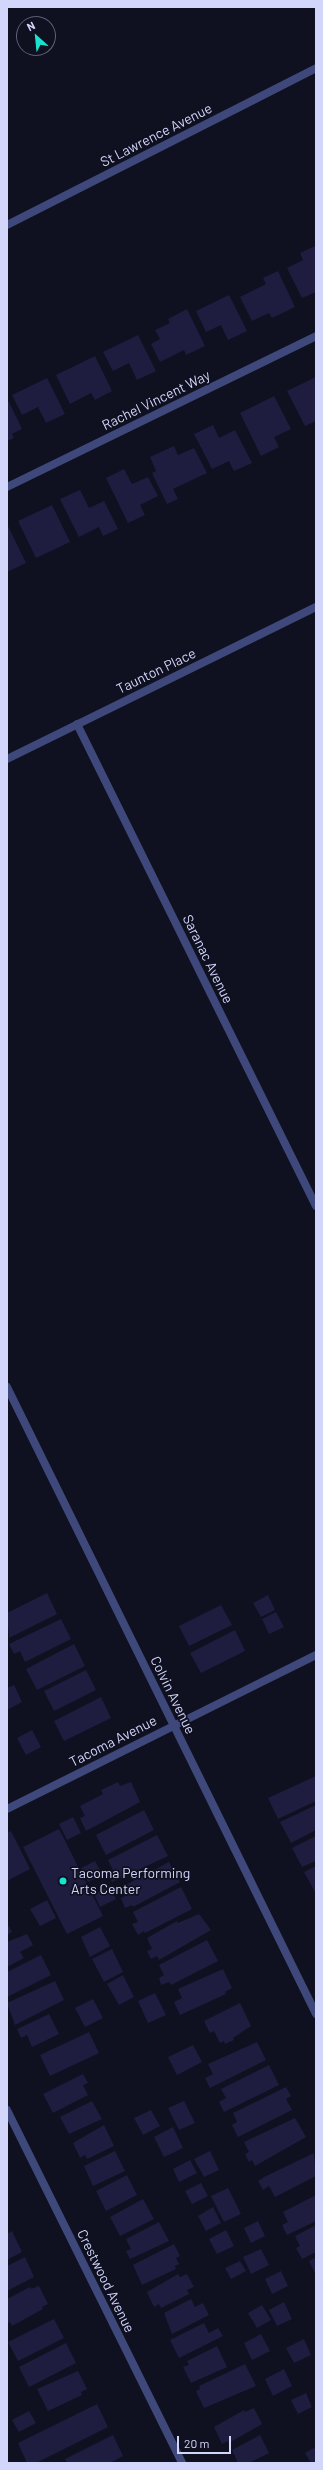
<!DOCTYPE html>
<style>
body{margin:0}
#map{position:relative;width:323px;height:2470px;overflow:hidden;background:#0f1020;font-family:Barlow,sans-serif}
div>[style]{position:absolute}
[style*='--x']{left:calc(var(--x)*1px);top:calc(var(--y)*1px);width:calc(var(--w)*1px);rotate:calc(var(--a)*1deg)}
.building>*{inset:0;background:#1e1d3f}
.minor>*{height:8px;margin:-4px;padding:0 4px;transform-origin:4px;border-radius:4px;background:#3f487b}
.tertiary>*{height:8px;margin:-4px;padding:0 4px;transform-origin:4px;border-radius:4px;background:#3f487b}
.dots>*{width:11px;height:11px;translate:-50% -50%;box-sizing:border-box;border:2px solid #0f1020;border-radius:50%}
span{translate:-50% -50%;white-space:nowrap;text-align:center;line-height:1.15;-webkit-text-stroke:3.5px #0f1020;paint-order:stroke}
.street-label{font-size:14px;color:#d3d6fb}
.poi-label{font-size:14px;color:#d3d6fb}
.left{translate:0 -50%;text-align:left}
.frame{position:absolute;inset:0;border:8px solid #d3d6fb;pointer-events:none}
.north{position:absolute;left:16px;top:16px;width:40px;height:40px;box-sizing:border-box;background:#0f1020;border:1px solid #5d5f78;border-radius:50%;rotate:333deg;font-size:11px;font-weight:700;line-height:16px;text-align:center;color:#d3d6fb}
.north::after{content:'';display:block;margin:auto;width:14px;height:18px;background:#17e3d0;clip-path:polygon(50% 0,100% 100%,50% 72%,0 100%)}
.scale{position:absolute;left:177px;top:2436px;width:54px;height:18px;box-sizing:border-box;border:2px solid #d3d6fb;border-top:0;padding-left:5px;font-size:12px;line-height:14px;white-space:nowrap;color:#d3d6fb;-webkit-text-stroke:3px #0f1020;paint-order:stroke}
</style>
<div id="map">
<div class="building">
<i style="clip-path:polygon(315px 246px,316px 292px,302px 298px,287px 268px,303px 260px,300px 253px)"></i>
<i style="clip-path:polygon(278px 271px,295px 307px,272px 318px,269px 313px,252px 321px,240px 297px,266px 284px,263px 278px)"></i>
<i style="clip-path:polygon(229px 295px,247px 331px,228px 340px,221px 325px,206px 332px,196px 311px)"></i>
<i style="clip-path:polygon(187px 309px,205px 346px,186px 355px,184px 350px,160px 362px,151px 344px,160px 339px,155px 330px,170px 323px,168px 319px)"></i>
<i style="clip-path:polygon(138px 335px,156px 371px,137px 380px,129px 363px,113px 371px,103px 352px)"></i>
<i style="clip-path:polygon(95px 356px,112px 391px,95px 400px,91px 393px,70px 404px,56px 375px)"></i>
<i style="clip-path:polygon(316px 377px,316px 421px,305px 426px,287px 391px)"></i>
<i style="clip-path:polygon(47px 378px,65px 414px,46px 423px,38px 407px,22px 415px,12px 395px)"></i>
<i style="clip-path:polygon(274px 396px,291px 429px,274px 437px,279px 447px,261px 456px,240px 413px)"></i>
<i style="clip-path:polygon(7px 398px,22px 429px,12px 434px,14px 438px,7px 441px)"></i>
<i style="clip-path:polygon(213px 425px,219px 438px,235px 430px,252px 463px,234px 471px,229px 461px,212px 469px,194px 434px)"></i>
<i style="clip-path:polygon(174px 446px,178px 455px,194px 448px,207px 473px,173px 489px,178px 499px,167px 504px,152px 473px,156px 471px,150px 457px)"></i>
<i style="clip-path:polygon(124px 469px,132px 484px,148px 477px,158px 496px,140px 505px,145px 515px,128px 523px,106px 478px)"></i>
<i style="clip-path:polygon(80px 490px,89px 508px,104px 501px,118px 529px,103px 536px,99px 527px,79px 537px,60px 499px)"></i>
<i style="clip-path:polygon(52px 505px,70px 542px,36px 558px,18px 521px)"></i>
<i style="clip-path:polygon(8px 526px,26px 563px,7px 572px,7px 527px)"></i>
<i style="clip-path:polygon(47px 1593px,57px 1614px,9px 1638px,7px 1613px)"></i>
<i style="clip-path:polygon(268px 1595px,275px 1610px,261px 1617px,253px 1603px)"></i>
<i style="clip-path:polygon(221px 1605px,232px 1625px,189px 1646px,179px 1626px)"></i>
<i style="clip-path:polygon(276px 1612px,284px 1627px,269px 1634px,262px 1619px)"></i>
<i style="clip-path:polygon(61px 1619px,71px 1639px,25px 1662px,20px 1651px,14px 1654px,9px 1644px)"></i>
<i style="clip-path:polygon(235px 1630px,245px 1651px,201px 1673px,190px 1653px)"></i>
<i style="clip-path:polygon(74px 1644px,85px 1666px,37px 1690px,26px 1669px)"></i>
<i style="clip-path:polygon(86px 1670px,96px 1690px,54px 1711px,44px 1691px)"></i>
<i style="clip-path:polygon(14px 1685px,22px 1702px,7px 1710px,7px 1688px)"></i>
<i style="clip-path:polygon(101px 1697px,111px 1718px,64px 1741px,54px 1721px)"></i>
<i style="clip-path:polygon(32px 1730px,41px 1747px,26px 1755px,17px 1738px)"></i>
<i style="clip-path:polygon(316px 1776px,316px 1801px,278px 1819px,268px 1798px)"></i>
<i style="clip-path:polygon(118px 1782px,120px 1786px,131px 1782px,140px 1802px,86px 1831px,80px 1818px,85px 1816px,80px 1806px,103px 1794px,101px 1790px)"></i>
<i style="clip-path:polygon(316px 1805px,316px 1830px,291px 1843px,280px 1822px)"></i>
<i style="clip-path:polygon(144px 1810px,154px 1830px,106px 1855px,96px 1835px)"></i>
<i style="clip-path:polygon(73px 1817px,81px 1833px,67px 1840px,59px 1824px)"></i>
<i style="clip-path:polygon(59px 1829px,103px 1916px,67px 1934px,23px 1847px)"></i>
<i style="clip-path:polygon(11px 1831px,30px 1869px,7px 1881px,7px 1833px)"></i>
<i style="clip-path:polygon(157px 1835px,168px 1856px,112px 1882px,107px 1873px,113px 1870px,108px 1860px)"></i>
<i style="clip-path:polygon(316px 1836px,316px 1861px,302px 1867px,292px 1848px)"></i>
<i style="clip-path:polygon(95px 1861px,103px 1875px,88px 1882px,81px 1868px)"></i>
<i style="clip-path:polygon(169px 1862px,180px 1882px,133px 1907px,132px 1905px,125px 1908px,121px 1898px,127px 1895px,122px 1887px)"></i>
<i style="clip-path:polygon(316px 1866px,316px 1891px,315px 1892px,304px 1872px)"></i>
<i style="clip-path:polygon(109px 1886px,116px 1899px,100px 1907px,94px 1894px)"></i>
<i style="clip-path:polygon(181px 1887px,192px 1909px,145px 1933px,144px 1931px,138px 1935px,132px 1924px,138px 1922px,133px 1912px)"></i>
<i style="clip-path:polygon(47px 1900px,56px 1918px,40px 1926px,30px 1909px)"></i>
<i style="clip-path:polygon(199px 1914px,211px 1930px,159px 1960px,157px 1956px,151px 1959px,147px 1951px,152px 1949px,147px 1938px,177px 1921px,178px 1923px)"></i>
<i style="clip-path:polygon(7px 1923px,12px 1932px,7px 1935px)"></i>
<i style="clip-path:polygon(100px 1927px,110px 1946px,90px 1957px,81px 1937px)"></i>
<i style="clip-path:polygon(27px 1934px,33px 1945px,20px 1952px,24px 1958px,7px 1967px,7px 1942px)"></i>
<i style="clip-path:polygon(207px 1940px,218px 1961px,171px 1985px,169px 1982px,161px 1985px,159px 1978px,164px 1975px,159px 1965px)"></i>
<i style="clip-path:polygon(112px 1949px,123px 1972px,104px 1982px,92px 1959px)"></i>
<i style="clip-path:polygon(41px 1955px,51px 1975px,7px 1997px,7px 1972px)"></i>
<i style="clip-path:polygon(223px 1969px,232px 1988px,225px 1992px,226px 1994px,180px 2015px,174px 2002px,182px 1998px,178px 1989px)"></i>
<i style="clip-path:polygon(123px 1975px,134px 1997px,119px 2005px,107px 1984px)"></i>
<i style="clip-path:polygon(55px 1981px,64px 2000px,15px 2025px,7px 2003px)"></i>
<i style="clip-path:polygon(155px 1993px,166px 2015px,148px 2023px,138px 2001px)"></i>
<i style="clip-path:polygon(93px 1999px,103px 2018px,85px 2027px,75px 2008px)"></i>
<i style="clip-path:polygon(240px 2003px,251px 2026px,233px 2038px,234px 2040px,225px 2044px,224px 2041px,220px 2043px,214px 2031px,210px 2033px,204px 2021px)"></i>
<i style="clip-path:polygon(49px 2014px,59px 2034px,32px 2047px,27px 2035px,21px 2038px,17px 2029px)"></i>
<i style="clip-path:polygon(89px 2032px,99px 2053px,50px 2076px,40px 2055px)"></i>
<i style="clip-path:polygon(257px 2042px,266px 2060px,210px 2088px,205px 2078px,213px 2074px,208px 2064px)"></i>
<i style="clip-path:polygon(193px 2045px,202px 2062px,177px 2075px,168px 2057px)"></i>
<i style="clip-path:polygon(269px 2065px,279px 2085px,224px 2112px,219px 2102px,226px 2098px,221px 2089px)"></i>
<i style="clip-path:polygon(83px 2074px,88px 2083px,83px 2085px,88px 2095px,53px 2113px,43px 2094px)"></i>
<i style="clip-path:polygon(286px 2087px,291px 2096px,286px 2099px,292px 2110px,238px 2137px,232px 2125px,237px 2122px,233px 2113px)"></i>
<i style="clip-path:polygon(92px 2101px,102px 2119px,69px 2134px,60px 2117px)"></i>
<i style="clip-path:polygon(184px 2101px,195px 2123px,179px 2130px,168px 2108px)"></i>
<i style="clip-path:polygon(151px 2110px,160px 2126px,143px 2135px,134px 2118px)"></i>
<i style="clip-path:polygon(295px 2118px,306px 2137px,255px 2166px,252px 2160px,249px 2162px,245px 2154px,249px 2152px,244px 2142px)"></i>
<i style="clip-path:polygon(104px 2125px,114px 2146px,87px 2159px,85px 2155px,80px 2158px,73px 2143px)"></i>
<i style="clip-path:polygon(173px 2127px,183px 2148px,164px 2157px,154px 2137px)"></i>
<i style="clip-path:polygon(115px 2151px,125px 2171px,93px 2186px,84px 2166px)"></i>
<i style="clip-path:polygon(210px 2151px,219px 2170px,204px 2177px,194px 2159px)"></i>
<i style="clip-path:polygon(314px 2153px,316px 2176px,275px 2197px,269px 2186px,263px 2190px,258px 2181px,264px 2177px)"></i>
<i style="clip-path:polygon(190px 2160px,197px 2173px,179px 2182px,173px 2169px)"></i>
<i style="clip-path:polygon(127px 2175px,137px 2195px,106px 2211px,96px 2191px)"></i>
<i style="clip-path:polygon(201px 2183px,208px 2196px,192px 2204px,185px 2191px)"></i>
<i style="clip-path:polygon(228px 2188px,241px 2214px,224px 2222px,211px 2196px)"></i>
<i style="clip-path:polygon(316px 2195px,316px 2221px,287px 2235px,282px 2225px,288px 2222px,283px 2212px)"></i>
<i style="clip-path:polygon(143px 2199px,154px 2219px,120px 2236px,110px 2217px)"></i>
<i style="clip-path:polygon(213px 2207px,221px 2223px,206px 2231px,198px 2216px)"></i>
<i style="clip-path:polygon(258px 2221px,265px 2236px,251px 2243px,244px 2228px)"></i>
<i style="clip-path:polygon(159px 2222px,169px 2241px,130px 2259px,126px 2251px,131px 2249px,126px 2239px)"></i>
<i style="clip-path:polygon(316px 2225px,316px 2252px,302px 2259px,296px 2248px,300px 2246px,295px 2236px)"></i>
<i style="clip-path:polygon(226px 2230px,234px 2246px,217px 2254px,209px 2239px)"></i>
<i style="clip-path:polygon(12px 2231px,22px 2252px,7px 2260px,7px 2234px)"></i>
<i style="clip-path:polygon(174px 2244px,180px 2256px,176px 2258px,179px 2264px,175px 2266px,176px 2269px,142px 2285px,133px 2265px)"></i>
<i style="clip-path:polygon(261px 2249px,269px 2265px,251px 2274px,243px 2257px)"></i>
<i style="clip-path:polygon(25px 2257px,34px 2277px,7px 2291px,7px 2266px)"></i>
<i style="clip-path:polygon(316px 2257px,316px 2275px,309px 2261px)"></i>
<i style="clip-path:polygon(240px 2261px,246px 2271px,231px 2279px,225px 2268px)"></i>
<i style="clip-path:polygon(281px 2271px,288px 2286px,272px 2294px,265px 2279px)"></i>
<i style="clip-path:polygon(178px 2274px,180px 2277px,187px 2274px,194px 2287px,187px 2290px,189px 2294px,161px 2308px,159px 2304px,154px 2307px,147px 2292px)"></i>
<i style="clip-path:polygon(39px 2286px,48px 2304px,42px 2307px,43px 2309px,12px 2326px,10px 2322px,7px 2323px,7px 2299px,30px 2287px,31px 2289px)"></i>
<i style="clip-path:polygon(191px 2299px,195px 2307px,203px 2303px,209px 2315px,172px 2334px,164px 2313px)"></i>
<i style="clip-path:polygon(284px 2302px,292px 2319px,277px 2326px,269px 2310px)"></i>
<i style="clip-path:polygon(262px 2305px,271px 2320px,257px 2328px,248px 2313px)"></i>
<i style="clip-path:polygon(54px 2319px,64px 2338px,18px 2361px,8px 2342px)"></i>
<i style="clip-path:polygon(204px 2323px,209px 2333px,218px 2328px,223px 2336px,179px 2358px,170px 2340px)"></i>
<i style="clip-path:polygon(261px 2334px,270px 2351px,252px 2360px,244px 2343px)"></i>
<i style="clip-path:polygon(304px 2339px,311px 2355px,294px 2363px,286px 2348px)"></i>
<i style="clip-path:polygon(66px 2343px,76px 2363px,29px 2387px,19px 2367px)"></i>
<i style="clip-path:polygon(217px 2346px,227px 2367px,191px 2383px,183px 2367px,189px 2365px,187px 2361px)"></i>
<i style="clip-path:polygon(245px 2364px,256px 2386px,204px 2408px,196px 2391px,200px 2389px,199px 2386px)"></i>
<i style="clip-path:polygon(284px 2369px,292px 2386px,273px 2396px,265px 2379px)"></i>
<i style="clip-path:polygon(78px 2371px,87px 2389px,81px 2392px,82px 2395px,48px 2411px,37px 2389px)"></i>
<i style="clip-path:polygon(306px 2393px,312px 2407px,298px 2414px,291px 2400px)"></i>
<i style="clip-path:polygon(97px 2404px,108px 2427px,36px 2463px,27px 2463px,18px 2443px)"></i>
<i style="clip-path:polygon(254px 2408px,262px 2424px,229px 2443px,228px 2441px,222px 2444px,214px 2427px,244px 2410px,245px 2412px)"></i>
<i style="clip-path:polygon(29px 2411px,36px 2423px,19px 2432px,12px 2420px)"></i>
<i style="clip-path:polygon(113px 2435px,123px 2456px,110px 2463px,67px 2463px,65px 2459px)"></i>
<i style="clip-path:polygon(260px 2435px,269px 2453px,249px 2463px,238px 2463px,232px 2450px)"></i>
<i style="clip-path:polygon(316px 2447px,316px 2463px,311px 2463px,305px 2453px)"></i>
</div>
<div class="minor">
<i style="--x:7;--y:225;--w:347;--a:-26.9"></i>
<i style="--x:7;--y:487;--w:344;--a:-26"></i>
<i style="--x:77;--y:724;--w:538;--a:63.63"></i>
<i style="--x:7;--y:759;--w:344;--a:-26.2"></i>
<i style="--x:7;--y:1809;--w:345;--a:-26.5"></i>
<i style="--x:7;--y:2110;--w:394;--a:63.6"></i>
</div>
<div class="tertiary">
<i style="--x:7;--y:1387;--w:699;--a:63.76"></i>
</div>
<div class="dots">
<i style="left:63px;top:1881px;background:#17e3d0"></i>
</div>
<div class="street-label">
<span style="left:156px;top:135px;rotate:-27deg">St Lawrence Avenue</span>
<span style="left:156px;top:400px;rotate:-26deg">Rachel Vincent Way</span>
<span style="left:156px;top:671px;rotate:-26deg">Taunton Place</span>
<span style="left:208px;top:959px;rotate:64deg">Saranac Avenue</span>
<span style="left:173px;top:1695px;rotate:64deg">Colvin Avenue</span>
<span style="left:113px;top:1741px;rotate:-27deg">Tacoma Avenue</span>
<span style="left:106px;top:2281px;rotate:64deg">Crestwood Avenue</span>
</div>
<div class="poi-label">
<span class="left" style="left:71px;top:1881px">Tacoma Performing<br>Arts Center</span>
</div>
<div class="frame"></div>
<div class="north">N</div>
<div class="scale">20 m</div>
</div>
